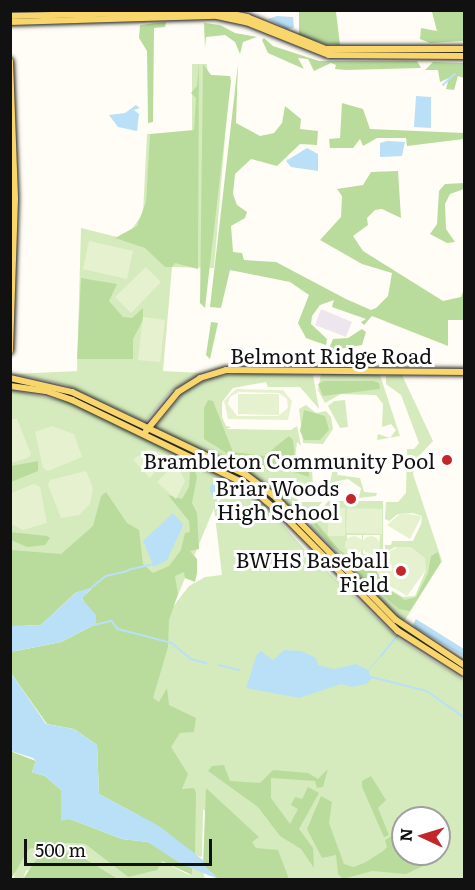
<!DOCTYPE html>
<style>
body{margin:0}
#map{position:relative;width:475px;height:890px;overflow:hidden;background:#fffdf5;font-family:Literata,serif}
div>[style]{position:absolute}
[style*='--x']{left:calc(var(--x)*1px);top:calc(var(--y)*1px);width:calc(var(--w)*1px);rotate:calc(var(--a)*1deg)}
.industrial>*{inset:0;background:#eee6ef}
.green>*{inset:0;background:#d5ebbd}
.forest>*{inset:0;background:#b9dc9c}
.pitch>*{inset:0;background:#e6f2cf}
.round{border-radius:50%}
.water>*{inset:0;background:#b9e0f7}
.stream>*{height:1.5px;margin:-0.75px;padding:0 0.75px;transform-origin:0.75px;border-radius:0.75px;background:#b9e0f7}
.roads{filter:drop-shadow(0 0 2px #222) drop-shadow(0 0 2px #222)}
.major>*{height:6px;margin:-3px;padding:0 3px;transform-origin:3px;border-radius:3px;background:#f9d66b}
.dots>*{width:16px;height:16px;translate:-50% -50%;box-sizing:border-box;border:3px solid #fff;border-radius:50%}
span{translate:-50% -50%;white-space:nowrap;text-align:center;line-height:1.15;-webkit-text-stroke:6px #fff;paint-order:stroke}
.street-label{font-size:21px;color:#111}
.poi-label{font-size:21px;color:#111}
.right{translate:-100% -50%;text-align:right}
.frame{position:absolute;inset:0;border:12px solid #111;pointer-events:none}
.north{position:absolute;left:391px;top:806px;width:60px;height:60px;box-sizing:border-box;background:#fff;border:2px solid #a0a0a0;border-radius:50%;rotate:274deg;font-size:16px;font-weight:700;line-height:24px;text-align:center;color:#111}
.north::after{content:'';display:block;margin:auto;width:21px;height:27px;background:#c4262e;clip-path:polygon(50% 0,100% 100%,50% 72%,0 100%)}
.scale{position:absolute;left:24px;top:839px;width:188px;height:27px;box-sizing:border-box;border:3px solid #111;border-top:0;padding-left:8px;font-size:18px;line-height:21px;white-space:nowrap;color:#111;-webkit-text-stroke:4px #fff;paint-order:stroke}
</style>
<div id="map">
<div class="industrial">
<i style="clip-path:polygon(321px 309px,352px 322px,346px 337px,315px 325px)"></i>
</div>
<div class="green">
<i style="clip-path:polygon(192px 64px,207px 64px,208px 77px,230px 78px,214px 268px,172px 267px,163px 371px,202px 373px,170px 392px,145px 422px,66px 385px,14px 374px,77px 371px,81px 228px,125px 239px,143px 213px,147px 134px,192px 134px)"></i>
<i style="clip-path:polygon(240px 373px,313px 375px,319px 409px,300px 387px,268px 387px,266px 382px,233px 388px,222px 402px,222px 417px,226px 426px,231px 427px,227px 429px,291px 430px,297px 426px,301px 446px,297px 442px,295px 459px,302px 465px,323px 463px,315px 467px,322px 467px,323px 470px,312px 470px,313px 484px,295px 487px,298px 502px,322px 502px,305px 523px,273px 493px,155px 427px,186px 390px,211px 378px)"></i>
<i style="clip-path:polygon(321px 374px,380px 375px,400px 436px,377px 440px,378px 434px,390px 438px,396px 430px,391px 424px,382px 427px,383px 404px,376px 395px,341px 394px,325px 403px,318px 390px)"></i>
<i style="clip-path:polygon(evenodd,402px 375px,433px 441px,417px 458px,413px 474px,442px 561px,403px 623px,310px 525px,328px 501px,383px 501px,383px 554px,376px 572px,384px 586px,403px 597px,415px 596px,426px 570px,411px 547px,395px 547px,385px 553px,385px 545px,391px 545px,392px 541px,413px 541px,421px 524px,422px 516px,413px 513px,398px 514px,389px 521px,385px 519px,386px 502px,398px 502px,406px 493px,407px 449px,414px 449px,419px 443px,401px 395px,386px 384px,386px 376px,402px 375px,347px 535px,362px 535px,361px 554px,347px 553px,347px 535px,402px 375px,380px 535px,378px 554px,363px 554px,363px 535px,380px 535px)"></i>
<i style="clip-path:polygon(evenodd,11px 390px,68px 402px,227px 476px,216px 504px,236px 483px,263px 503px,307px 552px,400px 640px,464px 680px,464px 879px,271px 879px,203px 809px,202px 857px,195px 855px,195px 801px,179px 785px,168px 761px,119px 574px,41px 591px,11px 662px,11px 390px,214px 508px,222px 575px,205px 577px,189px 586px,173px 607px,214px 508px,11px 390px,403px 818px,439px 818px,439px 854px,403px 854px,403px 818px)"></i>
<i style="clip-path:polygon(345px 400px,348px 427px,340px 428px,328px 406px,334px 401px)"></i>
<i style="clip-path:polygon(306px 405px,316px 413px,326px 411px,331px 417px,333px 429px,323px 444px,303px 443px,299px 409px)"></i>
<i style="clip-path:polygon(329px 458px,336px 458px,338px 479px,338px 475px,360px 478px,364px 492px,377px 493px,376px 496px,359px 498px,361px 488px,348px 479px,334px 482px,327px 491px,332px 474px)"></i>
<i style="clip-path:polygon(66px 843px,85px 844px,128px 877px,162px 861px,187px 874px,192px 875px,192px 868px,203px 871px,205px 879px,118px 879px,76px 853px,26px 871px,23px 879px,13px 880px,18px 861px,29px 849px)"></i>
</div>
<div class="forest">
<i style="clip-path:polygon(299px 11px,336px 12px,340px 45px,325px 44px,299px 35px)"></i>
<i style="clip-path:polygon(464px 11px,463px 41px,430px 43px,420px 39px,421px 28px,437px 31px,432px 12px)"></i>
<i style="clip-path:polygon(166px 22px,165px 27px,154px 28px,153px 122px,148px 123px,147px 51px,139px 38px,140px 25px)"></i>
<i style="clip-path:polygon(204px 23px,220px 25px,235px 33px,257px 37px,243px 42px,240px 54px,235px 42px,225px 35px,206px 37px,205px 48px)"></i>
<i style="clip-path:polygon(264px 38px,273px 46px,319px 61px,417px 61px,421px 68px,346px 70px,335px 69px,336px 65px,331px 63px,314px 71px,308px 59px,298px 58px,304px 69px,268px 53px,262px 40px)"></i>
<i style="clip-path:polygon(433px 62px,464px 63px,464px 78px,458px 76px,454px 90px,446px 89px,449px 78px,440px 82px,438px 70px,425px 70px)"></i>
<i style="clip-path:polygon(199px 63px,198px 269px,175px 263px,172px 267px,165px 267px,145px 248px,115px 238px,137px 226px,146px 202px,150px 134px,194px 130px,196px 98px,191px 93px,197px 86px)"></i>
<i style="clip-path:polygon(203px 64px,211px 75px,230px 76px,231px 81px,205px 308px,200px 303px)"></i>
<i style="clip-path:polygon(238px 64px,236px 123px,260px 136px,274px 133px,282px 123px,285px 106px,301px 119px,300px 129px,318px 131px,317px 145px,300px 144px,277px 166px,251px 159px,235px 174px,233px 194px,237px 205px,247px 212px,245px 218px,231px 226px,233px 252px,242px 253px,244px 260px,276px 262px,346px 299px,371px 310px,376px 308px,388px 296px,392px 273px,362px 264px,320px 240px,341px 217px,342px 196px,337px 189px,363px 185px,371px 172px,398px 171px,401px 218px,382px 209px,375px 210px,367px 218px,368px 225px,353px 236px,363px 251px,443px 301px,461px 297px,464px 289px,464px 320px,448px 320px,448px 346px,372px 316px,364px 325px,361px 322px,366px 319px,332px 307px,334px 300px,320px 305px,312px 316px,311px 324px,327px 339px,326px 345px,314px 341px,306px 338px,298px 323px,309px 295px,290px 282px,230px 270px,221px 308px,210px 307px)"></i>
<i style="clip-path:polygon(342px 103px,363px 109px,370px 129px,464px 133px,464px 139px,407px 146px,406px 138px,377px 138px,363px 146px,360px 139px,353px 148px,330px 148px,329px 139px,340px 138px)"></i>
<i style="clip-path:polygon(464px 183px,464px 189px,450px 194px,445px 204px,446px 229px,455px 242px,447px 243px,430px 234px,437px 224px,439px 191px,445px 184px)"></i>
<i style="clip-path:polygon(81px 278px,117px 284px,109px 301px,123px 317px,132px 318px,143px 308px,143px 320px,133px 339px,133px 359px,77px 359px)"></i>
<i style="clip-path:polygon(211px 322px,218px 323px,210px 359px,206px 355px)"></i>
<i style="clip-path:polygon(362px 329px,366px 332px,362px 345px,328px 351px,333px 339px,348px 338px)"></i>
<i style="clip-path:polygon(324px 381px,373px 381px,379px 383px,380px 389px,323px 396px,318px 384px)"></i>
<i style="clip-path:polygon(208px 400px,213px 401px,233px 452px,264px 456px,289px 436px,293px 440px,295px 459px,309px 469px,309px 477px,279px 467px,249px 467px,204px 439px,204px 408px)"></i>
<i style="clip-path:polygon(304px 410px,325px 416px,329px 430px,320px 440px,304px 440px,300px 431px)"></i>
<i style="clip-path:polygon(183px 458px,193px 465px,197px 477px,192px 503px,197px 513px,199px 549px,190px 551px,197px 559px,197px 573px,195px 582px,185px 578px,184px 572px,175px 576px,178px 594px,169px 620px,168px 647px,153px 698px,159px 702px,167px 688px,169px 705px,196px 718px,194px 732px,180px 733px,171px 747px,188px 774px,182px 789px,194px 788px,196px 793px,195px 855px,138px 815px,99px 794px,97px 745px,74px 729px,47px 724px,11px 673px,11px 652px,61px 642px,96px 624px,82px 598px,92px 588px,75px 593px,41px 625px,11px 626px,11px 550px,61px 554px,93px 526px,101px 496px,106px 492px,127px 523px,139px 530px,143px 564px,153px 573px,169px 566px,181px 550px,185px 533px,190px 532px,189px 521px,168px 495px,182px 499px,189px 487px,190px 470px,181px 462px)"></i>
<i style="clip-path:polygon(38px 461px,38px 471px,11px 482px,11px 466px)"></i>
<i style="clip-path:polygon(316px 522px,339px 550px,358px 562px,366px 559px,375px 565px,383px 586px,405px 600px,416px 597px,428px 573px,431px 556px,438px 552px,441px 562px,410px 611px,399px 609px,356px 572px,351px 560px,331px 545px,314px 525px)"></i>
<i style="clip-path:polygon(10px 532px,47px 536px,50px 538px,45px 545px,27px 547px,11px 540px)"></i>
<i style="clip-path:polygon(10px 751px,36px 761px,32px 772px,45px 776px,61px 790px,70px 819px,122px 839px,148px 842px,192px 868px,192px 875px,162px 861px,157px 870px,128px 877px,85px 844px,66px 843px,29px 849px,11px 879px)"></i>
<i style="clip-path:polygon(224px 765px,230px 781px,260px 783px,273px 770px,308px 773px,318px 779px,328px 769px,323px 787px,317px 788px,315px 781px,271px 778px,271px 798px,290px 824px,298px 809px,291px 805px,295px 797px,302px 799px,308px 787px,319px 793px,299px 829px,313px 848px,314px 868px,301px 849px,280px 836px,258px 807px,208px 771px,212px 766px)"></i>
<i style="clip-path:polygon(371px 776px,386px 800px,378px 808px,389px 835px,384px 837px,362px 787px,362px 781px)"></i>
<i style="clip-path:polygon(206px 788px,259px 837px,252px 842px,256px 848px,278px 850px,289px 879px,218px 879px,203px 865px)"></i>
<i style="clip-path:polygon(321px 796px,332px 802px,329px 823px,344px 864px,354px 867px,366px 862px,383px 851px,387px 847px,385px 840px,400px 831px,403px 854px,424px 854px,428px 864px,406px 874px,372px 871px,343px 879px,338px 874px,336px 855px,322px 858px,307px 829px)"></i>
<i style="clip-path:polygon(54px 852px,76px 853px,118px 879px,23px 879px,38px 857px)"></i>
</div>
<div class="pitch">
<i style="clip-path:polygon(89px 241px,133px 251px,127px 279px,83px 269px)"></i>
<i style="clip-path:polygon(146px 267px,161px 282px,131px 313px,115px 297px)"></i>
<i style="clip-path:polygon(143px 317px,165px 320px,160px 362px,138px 360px)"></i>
<i style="clip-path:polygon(evenodd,236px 389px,283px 390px,292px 401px,288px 420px,228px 419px,224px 401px,236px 389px,239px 392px,279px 393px,287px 399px,288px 408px,278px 416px,237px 416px,228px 404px,230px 397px,239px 392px)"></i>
<i style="clip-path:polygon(238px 394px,279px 394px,279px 415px,238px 414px)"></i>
<i style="clip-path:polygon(11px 419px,17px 419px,31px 454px,28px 458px,11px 463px)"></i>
<i style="clip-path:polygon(52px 426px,74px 434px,82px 457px,48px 471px,43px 468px,35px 432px)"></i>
<i style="clip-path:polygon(148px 449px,169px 455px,150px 478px,133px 460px)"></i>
<i style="clip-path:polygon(176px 463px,185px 481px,176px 499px,157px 482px)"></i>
<i style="clip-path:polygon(86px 471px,93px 488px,90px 504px,79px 515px,61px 518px,48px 485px,50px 480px)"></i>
<i style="clip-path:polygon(34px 484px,40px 487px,47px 523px,23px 530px,11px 524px,11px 493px)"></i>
<i style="clip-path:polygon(328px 508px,345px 508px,345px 536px,328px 536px)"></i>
<i style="clip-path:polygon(347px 508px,382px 509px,382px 534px,346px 533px)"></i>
<i style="clip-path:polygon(401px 513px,422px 516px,410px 539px,387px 525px)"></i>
<i class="round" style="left:345px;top:536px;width:18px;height:18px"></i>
<i class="round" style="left:362px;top:536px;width:18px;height:18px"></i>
<i style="clip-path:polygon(397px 547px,411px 547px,425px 558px,426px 570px,407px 596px,383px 582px,377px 572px,384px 555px)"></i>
</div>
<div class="water">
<i style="clip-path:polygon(277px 16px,293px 17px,294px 28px,287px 29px,268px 19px)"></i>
<i style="clip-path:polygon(416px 96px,431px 97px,431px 128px,414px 127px)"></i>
<i style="clip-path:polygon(136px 105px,140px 108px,134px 110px,139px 114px,137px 131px,118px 127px,109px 115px,125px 113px)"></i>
<i style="clip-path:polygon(387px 141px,405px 142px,402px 156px,380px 157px,380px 143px)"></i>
<i style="clip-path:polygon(307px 148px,318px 154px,318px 171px,291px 167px,286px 161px)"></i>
<i class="round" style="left:210px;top:480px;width:18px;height:18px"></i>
<i style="clip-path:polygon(173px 513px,183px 524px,182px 528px,167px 560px,154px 567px,143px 541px)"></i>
<i style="clip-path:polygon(92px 587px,82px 599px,96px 615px,96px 624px,61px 642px,11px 652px,11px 626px,41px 625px,75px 593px)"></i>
<i style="clip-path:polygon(416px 619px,464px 649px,463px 656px,416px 628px,413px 625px)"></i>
<i style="clip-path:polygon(284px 650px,301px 651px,316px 658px,318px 665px,334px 669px,356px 664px,368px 670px,373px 664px,380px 657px,382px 656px,369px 670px,370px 676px,374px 676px,366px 684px,352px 687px,341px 684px,299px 698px,246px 688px,257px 654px,261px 651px,273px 660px)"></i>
<i style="clip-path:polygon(11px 673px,46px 724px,74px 729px,97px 745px,99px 794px,159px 826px,203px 860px,203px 865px,218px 879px,181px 864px,148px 842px,122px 839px,70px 819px,61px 821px,61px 790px,45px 776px,32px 772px,36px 761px,33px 758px,11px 751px)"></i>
</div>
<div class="stream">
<i style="--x:443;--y:85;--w:16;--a:-43"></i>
<i style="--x:128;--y:570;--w:26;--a:-13"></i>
<i style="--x:91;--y:588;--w:19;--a:-39"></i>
<i style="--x:106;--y:576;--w:22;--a:-13"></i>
<i style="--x:94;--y:625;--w:18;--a:-13"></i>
<i style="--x:112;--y:621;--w:10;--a:53"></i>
<i style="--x:118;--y:629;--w:56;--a:14.5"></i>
<i style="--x:172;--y:643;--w:25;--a:40"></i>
<i style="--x:191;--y:659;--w:16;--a:15"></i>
<i style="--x:381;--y:656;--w:26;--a:-51"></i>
<i style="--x:219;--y:665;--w:21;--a:14"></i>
<i style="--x:372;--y:677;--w:57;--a:14.3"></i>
<i style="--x:427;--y:691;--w:45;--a:35.1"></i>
</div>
<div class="roads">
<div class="major">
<i style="--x:10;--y:16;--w:207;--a:-1.4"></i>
<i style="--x:217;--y:11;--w:31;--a:11"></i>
<i style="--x:247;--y:17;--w:85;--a:22.1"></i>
<i style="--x:326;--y:49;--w:138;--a:0"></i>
<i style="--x:10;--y:22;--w:207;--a:-1.7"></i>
<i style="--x:217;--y:16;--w:30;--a:12"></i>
<i style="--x:246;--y:22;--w:89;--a:21.7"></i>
<i style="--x:329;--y:55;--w:135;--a:0.4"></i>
<i style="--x:10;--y:61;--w:138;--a:87.9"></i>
<i style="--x:15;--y:199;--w:152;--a:91.9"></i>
<i style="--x:10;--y:378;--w:64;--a:12.7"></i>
<i style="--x:72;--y:392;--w:191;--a:25.4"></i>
<i style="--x:245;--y:474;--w:35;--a:37"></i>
<i style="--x:273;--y:495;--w:175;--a:45.5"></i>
<i style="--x:396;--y:620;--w:82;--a:33.5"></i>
<i style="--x:10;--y:386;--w:36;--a:8"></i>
<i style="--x:46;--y:391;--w:28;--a:19"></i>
<i style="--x:72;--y:400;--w:193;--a:25.8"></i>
<i style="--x:246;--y:484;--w:52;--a:40.4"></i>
<i style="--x:286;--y:518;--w:159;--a:45.3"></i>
<i style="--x:398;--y:631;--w:78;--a:32.5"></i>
<i style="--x:146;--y:431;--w:50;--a:-50.6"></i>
<i style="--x:178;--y:392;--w:26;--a:-32"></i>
<i style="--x:200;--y:378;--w:27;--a:-17"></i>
<i style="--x:226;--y:370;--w:238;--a:0.5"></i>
</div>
</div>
<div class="dots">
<i style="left:447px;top:460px;background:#c4262e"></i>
<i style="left:351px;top:499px;background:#c4262e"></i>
<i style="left:401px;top:571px;background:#c4262e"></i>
</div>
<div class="street-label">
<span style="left:331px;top:355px">Belmont Ridge Road</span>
</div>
<div class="poi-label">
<span class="right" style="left:435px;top:460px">Brambleton Community Pool</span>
<span class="right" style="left:339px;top:499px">Briar Woods<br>High School</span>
<span class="right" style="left:389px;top:571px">BWHS Baseball<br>Field</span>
</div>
<div class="frame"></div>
<div class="north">N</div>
<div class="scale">500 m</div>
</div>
